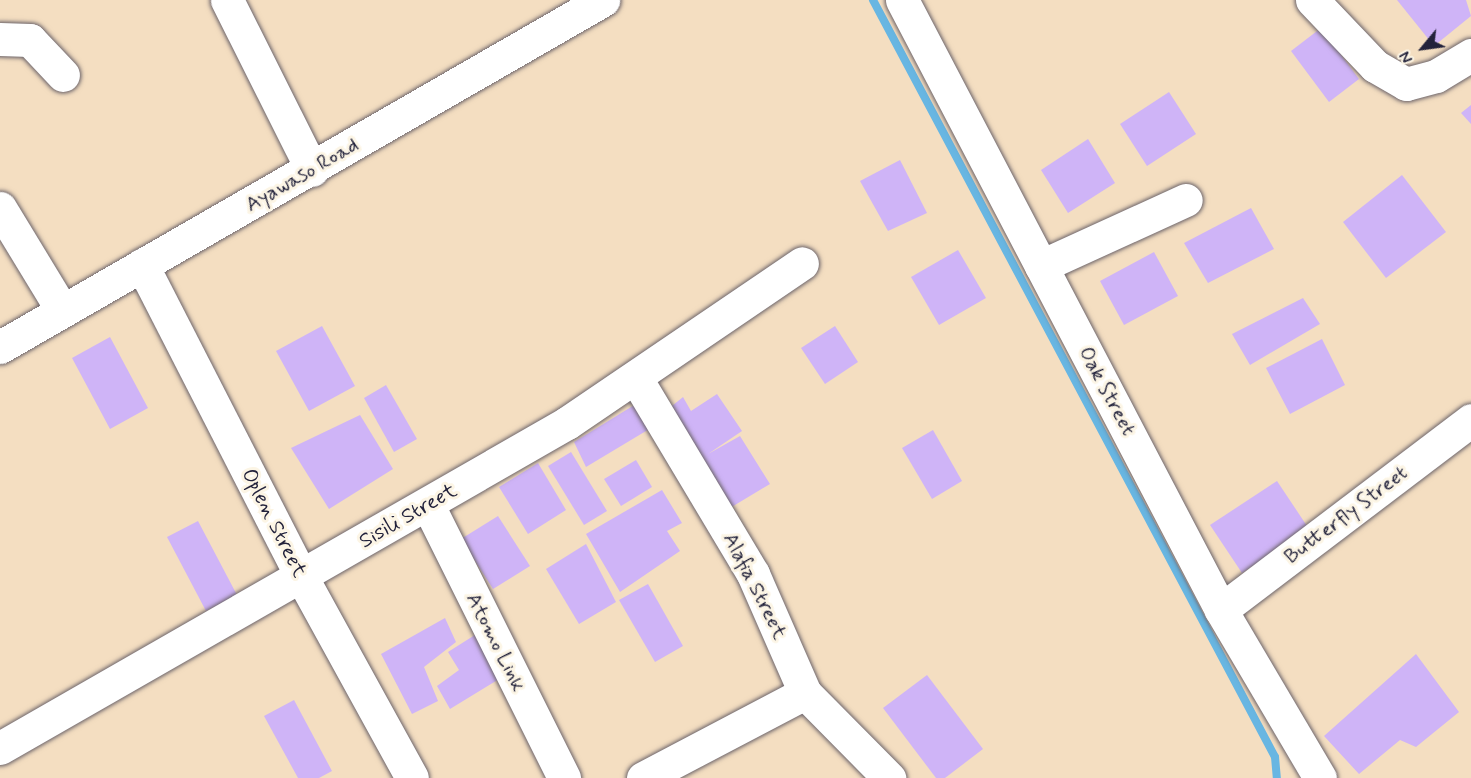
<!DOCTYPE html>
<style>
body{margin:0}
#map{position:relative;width:1471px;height:778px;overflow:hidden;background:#f4dec1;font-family:Mynerve,sans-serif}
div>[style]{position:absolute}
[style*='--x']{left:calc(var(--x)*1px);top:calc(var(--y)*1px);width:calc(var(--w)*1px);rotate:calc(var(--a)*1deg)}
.stream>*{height:8px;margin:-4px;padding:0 4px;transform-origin:4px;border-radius:4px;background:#68b6e2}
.building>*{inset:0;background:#cfb4f7}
.roads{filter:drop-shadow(0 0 2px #6c646a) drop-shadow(0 0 2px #6c646a)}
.minor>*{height:33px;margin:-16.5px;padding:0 16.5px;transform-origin:16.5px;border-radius:16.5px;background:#fff}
span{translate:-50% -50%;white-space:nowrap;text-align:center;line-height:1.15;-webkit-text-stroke:6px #fcf5e5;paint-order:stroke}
.street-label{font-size:21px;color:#22223b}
.north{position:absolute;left:1393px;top:18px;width:60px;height:60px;-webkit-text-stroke:4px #fcf5e5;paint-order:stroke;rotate:241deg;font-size:16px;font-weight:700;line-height:24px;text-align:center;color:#22223b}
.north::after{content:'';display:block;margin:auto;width:21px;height:27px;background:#22223b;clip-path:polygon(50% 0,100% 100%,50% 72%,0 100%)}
</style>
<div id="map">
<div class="stream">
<i style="--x:873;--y:0;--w:857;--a:62.03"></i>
<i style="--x:1275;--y:757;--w:21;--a:85"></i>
</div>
<div class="building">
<i style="clip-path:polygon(1397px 0,1466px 0,1471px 16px,1434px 46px)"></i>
<i style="clip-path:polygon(1321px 28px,1359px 79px,1329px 102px,1291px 51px)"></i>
<i style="clip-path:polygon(1169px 92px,1196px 134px,1147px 166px,1120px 124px)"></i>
<i style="clip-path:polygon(1471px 105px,1471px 124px,1461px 113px)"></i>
<i style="clip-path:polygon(1088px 139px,1115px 183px,1068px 213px,1041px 170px)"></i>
<i style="clip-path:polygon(900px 160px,927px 213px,888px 231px,860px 181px)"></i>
<i style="clip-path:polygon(1402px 175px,1446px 232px,1386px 278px,1343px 222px)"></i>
<i style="clip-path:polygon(1251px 208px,1274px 249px,1208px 283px,1184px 243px)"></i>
<i style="clip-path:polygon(958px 250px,986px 298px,939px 325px,911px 277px)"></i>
<i style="clip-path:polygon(1154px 252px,1178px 296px,1124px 325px,1100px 281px)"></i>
<i style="clip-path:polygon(1303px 298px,1320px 324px,1250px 365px,1232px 334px)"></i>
<i style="clip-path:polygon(322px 326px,355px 386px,309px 411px,276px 351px)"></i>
<i style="clip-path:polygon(835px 326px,858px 362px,825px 384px,801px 348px)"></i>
<i style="clip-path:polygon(110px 337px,148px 408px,110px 429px,72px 358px)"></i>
<i style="clip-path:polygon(1322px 339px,1345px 385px,1290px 414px,1266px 368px)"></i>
<i style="clip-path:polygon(386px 385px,417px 439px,394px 452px,364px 398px)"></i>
<i style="clip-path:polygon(717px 394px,742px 431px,708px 454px,740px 436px,770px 484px,730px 508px,667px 410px,683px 397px,691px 411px)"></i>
<i style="clip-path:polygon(636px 404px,651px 428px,586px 467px,574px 442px)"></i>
<i style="clip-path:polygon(360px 415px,393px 469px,329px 509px,291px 448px)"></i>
<i style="clip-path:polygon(933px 430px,962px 481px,932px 499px,902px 448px)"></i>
<i style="clip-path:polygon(571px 452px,607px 511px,584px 525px,548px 466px)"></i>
<i style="clip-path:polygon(636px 460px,652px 487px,621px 506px,604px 479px)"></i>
<i style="clip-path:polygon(538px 463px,566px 510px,528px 534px,499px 487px)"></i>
<i style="clip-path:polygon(1277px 481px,1309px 529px,1242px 573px,1210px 525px)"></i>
<i style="clip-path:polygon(662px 490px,682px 523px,667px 531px,680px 551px,620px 592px,586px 534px)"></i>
<i style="clip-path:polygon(498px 516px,530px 566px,493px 589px,461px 539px)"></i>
<i style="clip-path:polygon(198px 521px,237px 595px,206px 611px,167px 537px)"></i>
<i style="clip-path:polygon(586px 544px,616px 602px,579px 624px,546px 569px)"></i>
<i style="clip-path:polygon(648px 584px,683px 646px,655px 662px,619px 600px)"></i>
<i style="clip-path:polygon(445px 618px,456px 642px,424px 667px,438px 701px,412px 714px,381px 654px)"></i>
<i style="clip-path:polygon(478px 633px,504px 676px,450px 709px,437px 686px,459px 670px,448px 652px)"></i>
<i style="clip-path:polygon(1416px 654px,1459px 712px,1416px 747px,1400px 740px,1359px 774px,1324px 736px)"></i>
<i style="clip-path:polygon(927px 675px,983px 749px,945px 778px,936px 778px,883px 708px)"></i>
<i style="clip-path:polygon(294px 700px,332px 771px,319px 778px,298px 778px,264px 716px)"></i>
</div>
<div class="roads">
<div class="minor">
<i style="--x:227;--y:0;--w:190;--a:63.4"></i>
<i style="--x:902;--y:0;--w:688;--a:62.39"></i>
<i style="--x:1221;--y:610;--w:195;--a:59.5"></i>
<i style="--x:1312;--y:0;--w:91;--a:46.3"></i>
<i style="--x:1375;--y:66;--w:36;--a:30"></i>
<i style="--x:1406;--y:84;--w:31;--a:-15"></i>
<i style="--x:1436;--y:76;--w:41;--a:-31"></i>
<i style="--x:0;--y:39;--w:30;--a:2"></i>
<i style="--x:30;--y:40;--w:48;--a:46.7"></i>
<i style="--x:0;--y:208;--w:119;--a:58.7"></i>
<i style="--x:142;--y:265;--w:349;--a:62.9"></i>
<i style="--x:301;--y:576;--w:230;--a:61.2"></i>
<i style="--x:1041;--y:266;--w:159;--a:-24.5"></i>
<i style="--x:0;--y:347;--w:696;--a:-29.92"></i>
<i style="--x:637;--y:380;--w:226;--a:59.1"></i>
<i style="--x:753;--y:574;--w:130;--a:66.4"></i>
<i style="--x:805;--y:693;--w:120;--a:45.3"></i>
<i style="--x:428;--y:505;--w:305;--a:63.5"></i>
<i style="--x:1221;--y:610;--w:314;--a:-37.2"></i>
<i style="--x:0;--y:748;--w:654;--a:-29.82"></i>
<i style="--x:567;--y:423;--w:284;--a:-34.2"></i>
<i style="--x:643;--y:778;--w:183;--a:-27.7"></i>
</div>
</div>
<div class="street-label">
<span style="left:302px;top:175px;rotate:-30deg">Ayawaso Road</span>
<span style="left:1107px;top:391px;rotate:62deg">Oak Street</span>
<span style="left:1346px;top:515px;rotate:-37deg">Butterfly Street</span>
<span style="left:408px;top:516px;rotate:-30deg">Sisili Street</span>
<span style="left:274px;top:523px;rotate:63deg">Oplen Street</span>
<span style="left:755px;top:586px;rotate:63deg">Alafia Street</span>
<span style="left:496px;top:642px;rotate:63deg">Atomo Link</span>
</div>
<div class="north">N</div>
</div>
